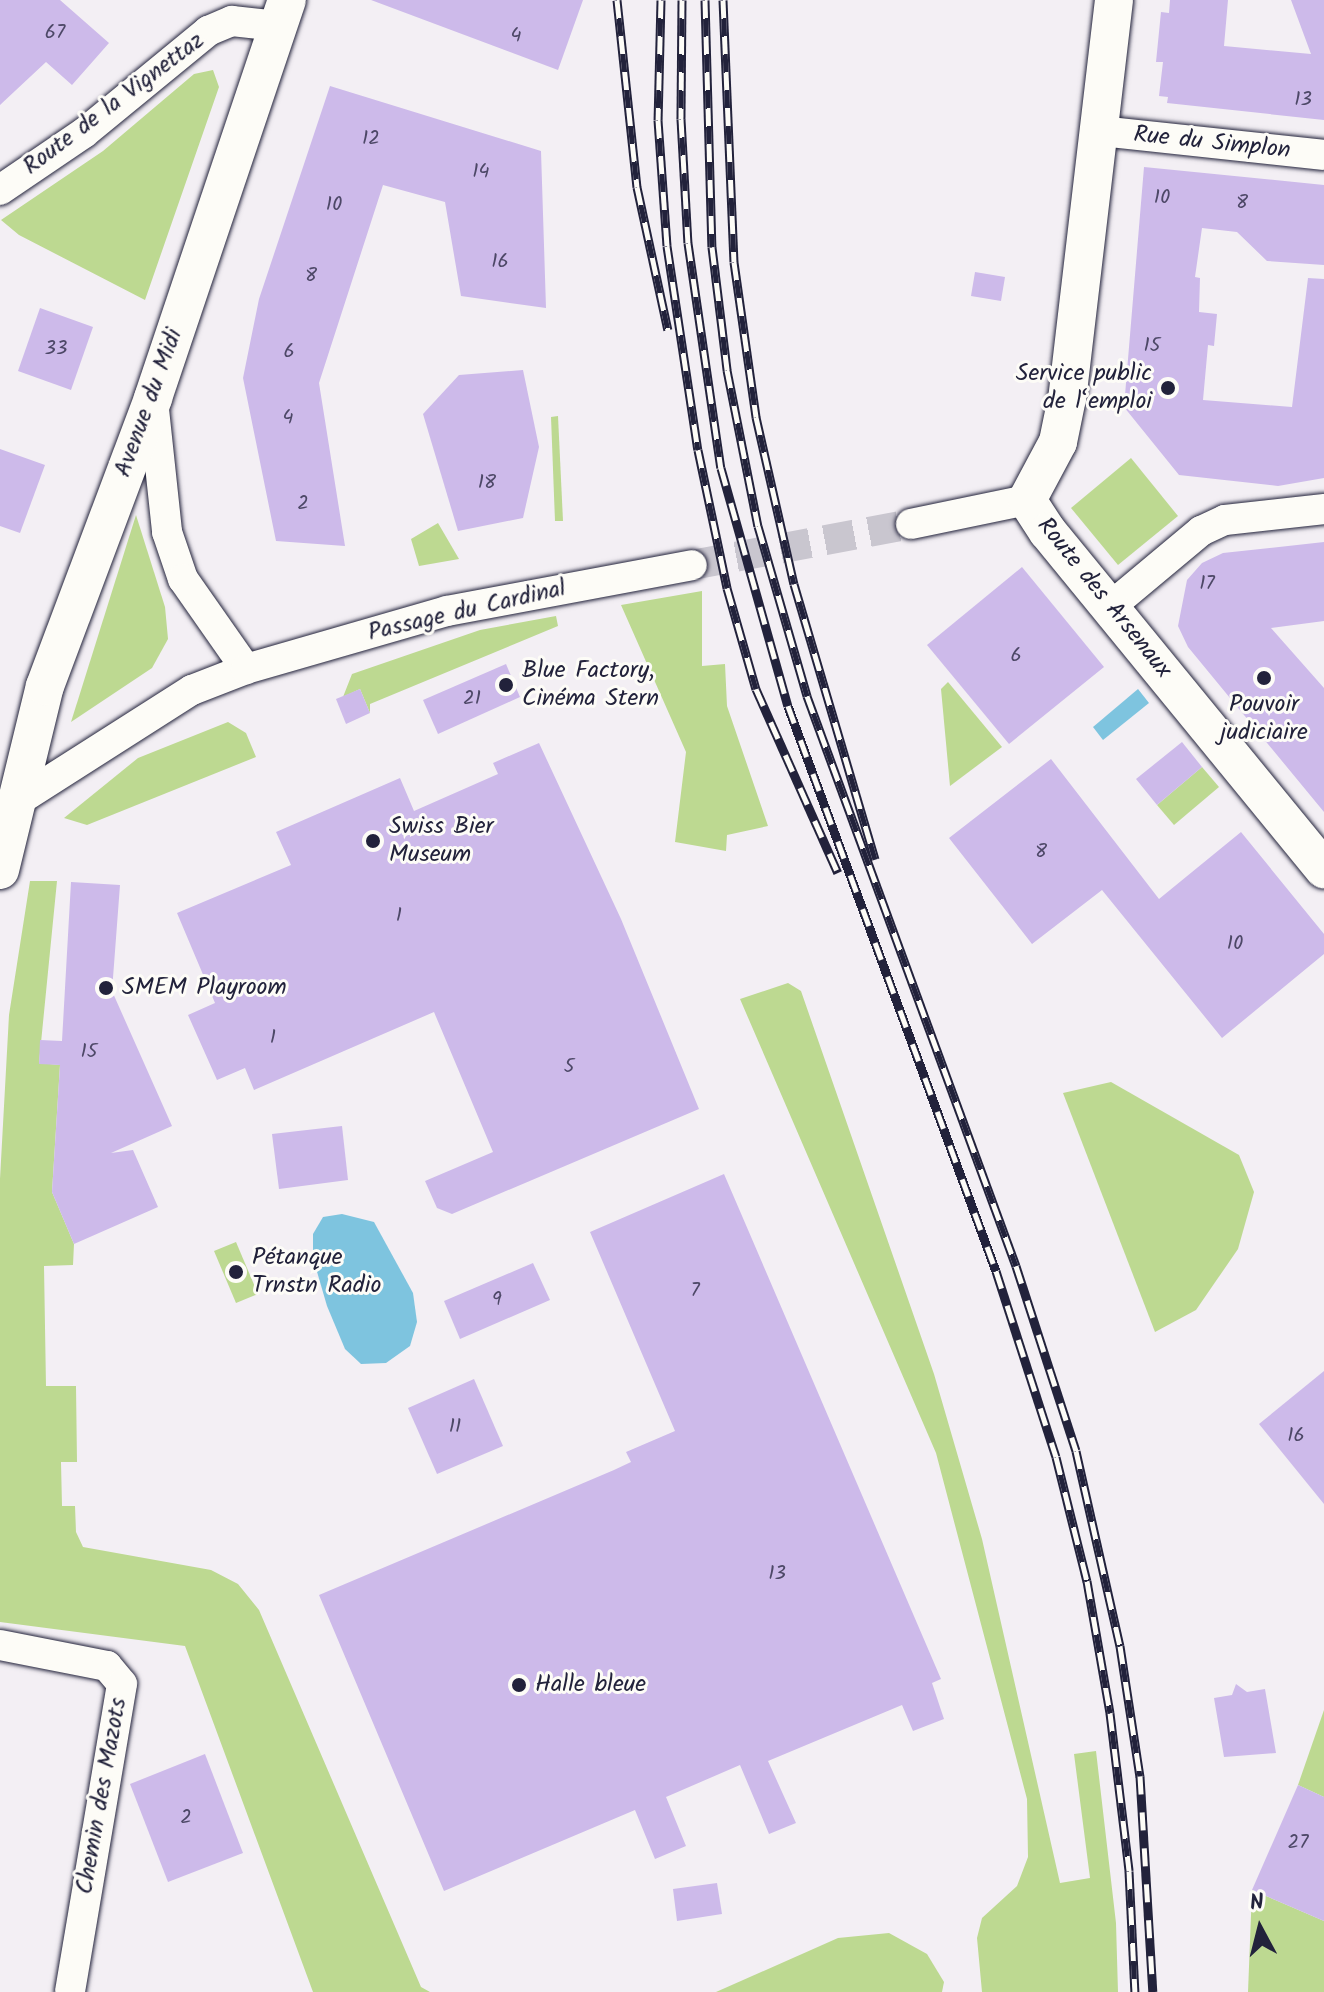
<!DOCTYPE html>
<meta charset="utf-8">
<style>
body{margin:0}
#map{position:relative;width:1324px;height:1992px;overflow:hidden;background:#f3eff4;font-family:Kalam,sans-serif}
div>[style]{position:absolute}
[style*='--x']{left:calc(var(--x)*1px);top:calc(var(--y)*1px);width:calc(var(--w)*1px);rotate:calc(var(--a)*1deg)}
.green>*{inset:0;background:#bdd991}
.water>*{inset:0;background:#7ec4df}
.building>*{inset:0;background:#cdbaea}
.minor-tunnel>*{height:30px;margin-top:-15px;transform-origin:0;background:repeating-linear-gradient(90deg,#c9c6cf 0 30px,transparent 0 45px)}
.roads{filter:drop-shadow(0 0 2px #22223b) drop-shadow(0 0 2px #22223b)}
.minor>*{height:30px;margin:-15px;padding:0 15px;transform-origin:15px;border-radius:15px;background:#fdfcf7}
.major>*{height:38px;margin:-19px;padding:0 19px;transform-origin:19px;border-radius:19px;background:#fdfcf7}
.rail>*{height:9px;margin-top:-4.5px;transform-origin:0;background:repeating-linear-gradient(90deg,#fdfcf7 0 18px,#22223b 0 36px);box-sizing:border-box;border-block:2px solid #22223b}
.dots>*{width:22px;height:22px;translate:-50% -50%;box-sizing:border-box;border:4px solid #fdfcf7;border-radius:50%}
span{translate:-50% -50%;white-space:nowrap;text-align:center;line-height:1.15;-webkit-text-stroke:6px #fdfcf7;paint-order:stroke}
.number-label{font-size:20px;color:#4d4867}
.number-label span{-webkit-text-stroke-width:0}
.street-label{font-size:24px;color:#22223b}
.poi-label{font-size:24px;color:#22223b}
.right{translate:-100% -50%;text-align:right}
.left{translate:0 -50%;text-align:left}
.north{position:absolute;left:1220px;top:1888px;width:80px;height:80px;-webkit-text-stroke:6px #fdfcf7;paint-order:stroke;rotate:353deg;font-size:22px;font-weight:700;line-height:32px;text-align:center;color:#22223b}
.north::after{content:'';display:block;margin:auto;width:28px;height:36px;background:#22223b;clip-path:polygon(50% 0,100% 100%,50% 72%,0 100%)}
</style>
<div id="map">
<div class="green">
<i style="clip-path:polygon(213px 70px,219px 87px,145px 300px,19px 235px,1px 220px,103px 151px,194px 74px)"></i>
<i style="clip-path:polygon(558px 416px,563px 521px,555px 521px,551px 417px)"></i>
<i style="clip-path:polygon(1131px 458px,1178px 516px,1118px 565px,1071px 508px)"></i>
<i style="clip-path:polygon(136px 515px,165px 607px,168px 639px,152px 668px,71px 722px)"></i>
<i style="clip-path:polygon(438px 523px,459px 559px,419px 566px,411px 539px)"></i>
<i style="clip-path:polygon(702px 591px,702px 666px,725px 664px,727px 706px,768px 826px,727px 835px,726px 851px,675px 842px,686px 752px,621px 605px)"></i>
<i style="clip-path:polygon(556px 616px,558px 626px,370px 704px,370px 713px,360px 689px,343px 697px,352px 674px,480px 630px)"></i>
<i style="clip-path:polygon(948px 682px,1002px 747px,950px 786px,941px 689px)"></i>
<i style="clip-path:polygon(228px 722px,246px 733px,256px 757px,87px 825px,64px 818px,138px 758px)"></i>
<i style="clip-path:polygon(1202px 767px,1219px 787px,1174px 825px,1157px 805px)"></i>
<i style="clip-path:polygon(30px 881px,57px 881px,39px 1063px,60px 1065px,52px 1192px,74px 1244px,73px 1265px,44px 1266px,46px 1386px,76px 1386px,77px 1462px,61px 1462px,62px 1506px,75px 1506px,76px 1532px,83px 1547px,211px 1570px,238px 1584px,259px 1610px,421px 1987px,430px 1992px,313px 1992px,185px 1646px,0 1622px,0 1179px,9px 1015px)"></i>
<i style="clip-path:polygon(788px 983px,801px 991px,934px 1374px,982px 1539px,1060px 1883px,1090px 1878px,1074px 1754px,1096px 1751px,1116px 1923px,1118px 1992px,982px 1992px,977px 1938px,982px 1918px,1017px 1886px,1028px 1857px,1027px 1799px,936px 1453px,740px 999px)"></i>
<i style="clip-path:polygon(1111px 1082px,1239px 1155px,1254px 1192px,1238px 1249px,1196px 1310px,1155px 1332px,1063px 1093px)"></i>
<i style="clip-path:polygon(236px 1242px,258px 1294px,236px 1303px,214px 1251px)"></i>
<i style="clip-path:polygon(1324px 1710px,1324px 1797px,1298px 1785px)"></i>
<i style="clip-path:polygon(1252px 1890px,1324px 1921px,1324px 1992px,1248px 1992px)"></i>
<i style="clip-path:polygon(889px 1933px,927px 1954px,944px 1982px,942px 1992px,716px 1992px,838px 1938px)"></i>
</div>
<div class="water">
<i style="clip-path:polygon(1138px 689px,1149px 703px,1103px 740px,1093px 727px)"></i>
<i style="clip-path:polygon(342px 1214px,374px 1222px,413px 1293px,417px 1322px,410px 1346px,386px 1363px,361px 1364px,345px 1349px,327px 1306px,313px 1258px,313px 1234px,323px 1217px)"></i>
</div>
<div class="building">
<i style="clip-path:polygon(0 0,60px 0,109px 43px,72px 85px,46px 62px,0 105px)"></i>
<i style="clip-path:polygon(371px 0,583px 0,558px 70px)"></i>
<i style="clip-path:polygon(1170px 0,1228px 0,1224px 46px,1311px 54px,1291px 0,1324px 0,1324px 120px,1167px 103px,1168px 97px,1159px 96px,1163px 62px,1156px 62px,1161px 12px,1169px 13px)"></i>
<i style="clip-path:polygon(330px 86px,541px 151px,546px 308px,461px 296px,445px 202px,383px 185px,319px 383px,345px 546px,276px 541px,243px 378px,259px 299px)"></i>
<i style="clip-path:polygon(1144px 167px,1324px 185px,1324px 265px,1267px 261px,1237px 232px,1202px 228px,1195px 277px,1200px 278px,1199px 312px,1217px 314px,1214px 346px,1208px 345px,1203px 400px,1292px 407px,1308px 278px,1324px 279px,1324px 478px,1278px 486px,1179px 475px,1124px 407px)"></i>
<i style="clip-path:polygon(975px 272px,1005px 277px,1001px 301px,971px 296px)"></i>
<i style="clip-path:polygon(40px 308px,93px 327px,71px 390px,18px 371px)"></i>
<i style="clip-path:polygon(523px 370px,539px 447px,523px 518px,458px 531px,423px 414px,459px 375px)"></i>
<i style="clip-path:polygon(0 449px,45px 465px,20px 533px,0 526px)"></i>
<i style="clip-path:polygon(1324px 542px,1324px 621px,1271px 628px,1324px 688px,1324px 812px,1188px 647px,1178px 626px,1187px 580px,1202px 563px,1223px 553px)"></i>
<i style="clip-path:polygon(1022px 567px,1104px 667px,1009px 744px,927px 645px)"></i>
<i style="clip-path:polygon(506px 664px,520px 697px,438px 734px,423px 700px)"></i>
<i style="clip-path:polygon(360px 689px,370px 713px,346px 724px,336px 699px)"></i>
<i style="clip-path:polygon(1182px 742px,1202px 767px,1157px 805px,1136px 779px)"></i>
<i style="clip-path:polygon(539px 743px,621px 919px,699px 1109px,452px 1214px,437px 1208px,425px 1181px,493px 1152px,434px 1012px,254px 1090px,245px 1068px,217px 1080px,188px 1015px,215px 1003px,177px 913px,291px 865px,276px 832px,400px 778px,414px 811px,498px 774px,493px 763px)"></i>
<i style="clip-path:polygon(1051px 759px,1159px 899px,1241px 832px,1324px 934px,1324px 954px,1222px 1038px,1102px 890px,1032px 944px,949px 838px)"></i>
<i style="clip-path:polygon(71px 882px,120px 885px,112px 991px,172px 1126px,111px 1153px,133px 1150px,158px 1207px,74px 1244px,52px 1192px,60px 1065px,39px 1064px,40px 1040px,62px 1041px)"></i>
<i style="clip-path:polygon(342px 1126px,348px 1180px,279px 1189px,272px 1134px)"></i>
<i style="clip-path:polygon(724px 1174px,941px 1679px,932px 1683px,944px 1719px,913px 1731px,902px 1705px,768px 1761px,796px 1823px,769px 1834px,740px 1765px,666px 1797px,686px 1846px,655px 1859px,635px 1810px,444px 1891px,319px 1595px,614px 1470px,631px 1462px,626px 1452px,675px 1431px,590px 1232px)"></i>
<i style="clip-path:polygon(533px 1263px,550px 1300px,460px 1339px,444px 1301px)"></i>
<i style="clip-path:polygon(1324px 1371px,1324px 1504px,1259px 1424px)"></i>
<i style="clip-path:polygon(474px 1379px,503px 1446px,437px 1474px,408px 1408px)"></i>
<i style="clip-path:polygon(1236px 1684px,1247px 1692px,1265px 1689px,1276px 1753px,1224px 1757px,1214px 1698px,1232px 1695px)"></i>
<i style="clip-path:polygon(205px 1754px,243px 1853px,168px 1882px,130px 1784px)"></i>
<i style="clip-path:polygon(1298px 1785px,1324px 1797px,1324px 1921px,1252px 1890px)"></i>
<i style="clip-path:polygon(717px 1883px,722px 1914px,677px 1921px,673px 1889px)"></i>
</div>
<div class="minor-tunnel">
<i style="--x:692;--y:565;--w:223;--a:-10.6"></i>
</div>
<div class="roads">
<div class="minor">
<i style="--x:1100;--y:131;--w:225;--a:6.1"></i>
<i style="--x:0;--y:190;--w:102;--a:-34.2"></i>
<i style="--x:84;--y:133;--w:161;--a:-39.4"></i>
<i style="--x:208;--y:31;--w:26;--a:-23"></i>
<i style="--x:232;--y:21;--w:46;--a:6.2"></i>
<i style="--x:153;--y:400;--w:133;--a:83.9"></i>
<i style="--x:167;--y:532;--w:50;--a:71.2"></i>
<i style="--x:183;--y:579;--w:110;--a:55"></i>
<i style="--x:911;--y:524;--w:118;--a:-11.7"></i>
<i style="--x:1110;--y:607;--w:119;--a:-39.9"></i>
<i style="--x:1201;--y:531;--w:26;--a:-25"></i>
<i style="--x:1225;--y:520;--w:100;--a:-6.3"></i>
<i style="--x:5;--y:809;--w:222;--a:-32.5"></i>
<i style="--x:192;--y:690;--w:58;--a:-21.3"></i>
<i style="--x:246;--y:669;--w:209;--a:-16.1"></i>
<i style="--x:447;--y:611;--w:249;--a:-10.6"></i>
<i style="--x:0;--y:1645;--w:109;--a:11.1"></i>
<i style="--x:107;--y:1666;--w:23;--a:50"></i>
<i style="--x:122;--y:1684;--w:312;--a:99.6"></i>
</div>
<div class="major">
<i style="--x:1114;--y:0;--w:401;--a:96.7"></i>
<i style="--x:1067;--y:398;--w:45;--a:101.6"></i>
<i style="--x:1058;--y:442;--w:66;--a:118.1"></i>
<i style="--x:1027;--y:500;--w:38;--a:57"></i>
<i style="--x:1048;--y:532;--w:436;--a:50.7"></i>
<i style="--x:0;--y:870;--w:189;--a:-76.3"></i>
<i style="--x:45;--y:686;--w:308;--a:-69.4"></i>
<i style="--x:153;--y:398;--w:420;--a:-71.4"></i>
</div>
</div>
<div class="rail">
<i style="--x:617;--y:0;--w:188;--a:83.9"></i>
<i style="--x:637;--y:187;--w:146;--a:77.8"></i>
<i style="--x:661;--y:0;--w:120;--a:91.4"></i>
<i style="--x:658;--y:120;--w:126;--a:85.9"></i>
<i style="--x:667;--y:246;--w:206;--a:81.4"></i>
<i style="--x:698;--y:450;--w:141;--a:78.1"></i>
<i style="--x:727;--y:588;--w:105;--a:74"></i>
<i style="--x:756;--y:689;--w:201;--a:66"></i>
<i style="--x:682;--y:0;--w:119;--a:90.5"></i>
<i style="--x:681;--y:119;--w:124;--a:86.8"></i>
<i style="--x:688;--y:243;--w:227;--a:81.7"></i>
<i style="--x:721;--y:468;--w:247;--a:74.3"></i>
<i style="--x:788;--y:706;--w:602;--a:69.79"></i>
<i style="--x:996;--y:1271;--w:195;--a:72.1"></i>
<i style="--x:1056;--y:1457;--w:128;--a:76"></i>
<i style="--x:1087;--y:1581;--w:134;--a:80.1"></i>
<i style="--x:1110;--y:1713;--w:159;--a:83.1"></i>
<i style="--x:1129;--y:1871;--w:121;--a:87.2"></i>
<i style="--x:705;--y:0;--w:247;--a:88.4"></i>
<i style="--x:712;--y:247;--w:124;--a:83"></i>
<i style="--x:727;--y:370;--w:159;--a:78.8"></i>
<i style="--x:758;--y:526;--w:177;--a:73.9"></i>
<i style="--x:807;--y:696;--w:607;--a:69.86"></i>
<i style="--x:1016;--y:1266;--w:194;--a:72"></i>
<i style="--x:1076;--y:1451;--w:200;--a:77.3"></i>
<i style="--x:1120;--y:1646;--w:132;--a:81.3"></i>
<i style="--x:1140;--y:1776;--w:216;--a:86.6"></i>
<i style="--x:723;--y:0;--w:262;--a:87.6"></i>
<i style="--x:734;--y:262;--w:157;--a:81.9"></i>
<i style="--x:756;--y:417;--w:171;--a:77.2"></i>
<i style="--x:794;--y:584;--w:287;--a:73.6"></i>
</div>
<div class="dots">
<i style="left:1168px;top:388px;background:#22223b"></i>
<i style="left:1264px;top:678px;background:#22223b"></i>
<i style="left:506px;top:685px;background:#22223b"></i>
<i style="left:373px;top:841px;background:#22223b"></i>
<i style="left:106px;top:988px;background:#22223b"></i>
<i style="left:236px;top:1272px;background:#22223b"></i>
<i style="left:519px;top:1685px;background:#22223b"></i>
</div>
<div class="number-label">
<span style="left:55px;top:33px">67</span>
<span style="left:516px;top:36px">4</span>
<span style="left:1303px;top:100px">13</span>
<span style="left:371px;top:139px">12</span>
<span style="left:481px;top:172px">14</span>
<span style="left:1162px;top:198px">10</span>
<span style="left:1242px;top:203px">8</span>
<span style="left:334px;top:205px">10</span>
<span style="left:500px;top:262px">16</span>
<span style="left:311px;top:276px">8</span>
<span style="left:1152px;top:346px">15</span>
<span style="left:56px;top:349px">33</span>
<span style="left:289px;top:352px">6</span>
<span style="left:288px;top:418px">4</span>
<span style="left:487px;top:483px">18</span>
<span style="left:303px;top:504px">2</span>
<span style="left:1207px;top:584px">17</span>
<span style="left:1016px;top:656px">6</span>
<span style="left:472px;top:699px">21</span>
<span style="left:1041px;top:852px">8</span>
<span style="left:399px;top:916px">1</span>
<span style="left:1235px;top:944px">10</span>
<span style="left:273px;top:1038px">1</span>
<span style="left:89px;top:1052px">15</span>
<span style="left:569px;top:1067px">5</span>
<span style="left:695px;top:1291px">7</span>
<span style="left:497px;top:1300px">9</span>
<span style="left:455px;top:1427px">11</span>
<span style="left:1296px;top:1436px">16</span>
<span style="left:777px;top:1574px">13</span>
<span style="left:186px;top:1818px">2</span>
<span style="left:1298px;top:1843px">27</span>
</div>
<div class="street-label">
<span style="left:114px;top:104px;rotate:-37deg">Route de la Vignettaz</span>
<span style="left:1212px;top:143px;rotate:6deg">Rue du Simplon</span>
<span style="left:149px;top:403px;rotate:-70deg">Avenue du Midi</span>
<span style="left:1104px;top:598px;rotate:51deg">Route des Arsenaux</span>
<span style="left:467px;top:611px;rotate:-13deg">Passage du Cardinal</span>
<span style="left:102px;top:1796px;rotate:-80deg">Chemin des Mazots</span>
</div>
<div class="poi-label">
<span class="right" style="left:1152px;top:388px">Service public<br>de l‘emploi</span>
<span class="left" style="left:522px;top:685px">Blue Factory,<br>Cinéma Stern</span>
<span style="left:1264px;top:719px">Pouvoir<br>judiciaire</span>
<span class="left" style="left:389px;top:841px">Swiss Bier<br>Museum</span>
<span class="left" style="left:122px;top:988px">SMEM Playroom</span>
<span class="left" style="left:252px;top:1272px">Pétanque<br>Trnstn Radio</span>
<span class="left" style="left:535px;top:1685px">Halle bleue</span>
</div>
<div class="north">N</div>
</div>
